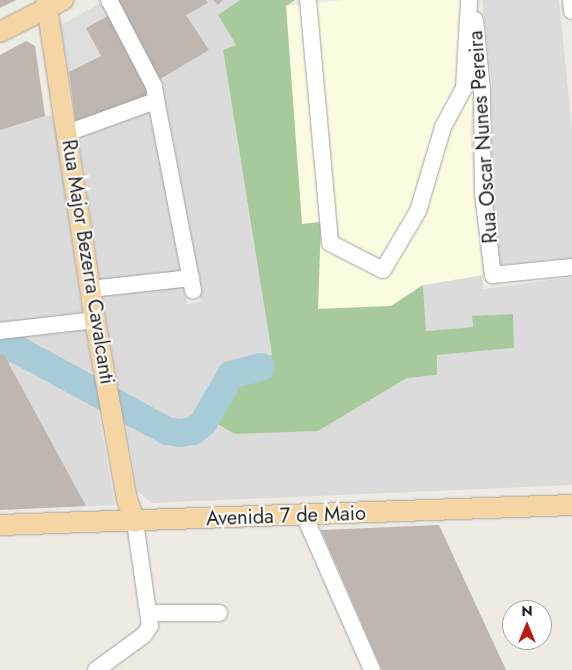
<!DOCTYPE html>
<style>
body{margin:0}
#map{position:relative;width:572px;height:670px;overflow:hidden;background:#eeebe4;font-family:Jost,sans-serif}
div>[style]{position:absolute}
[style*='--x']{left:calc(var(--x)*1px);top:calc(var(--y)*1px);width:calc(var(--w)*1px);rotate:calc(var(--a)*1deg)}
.residential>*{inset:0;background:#dcdbdb}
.education>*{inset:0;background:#fbfcdf}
.forest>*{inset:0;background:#a7ca9c}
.parking>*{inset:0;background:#dedede}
.river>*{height:28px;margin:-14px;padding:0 14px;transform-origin:14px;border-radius:14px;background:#a8cbd8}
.building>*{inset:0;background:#beb7b1}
.roads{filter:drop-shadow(0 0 1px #a2a2a2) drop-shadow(0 0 1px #a2a2a2)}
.minor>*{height:16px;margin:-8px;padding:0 8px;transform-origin:8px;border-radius:8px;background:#fff}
.major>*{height:20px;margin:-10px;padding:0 10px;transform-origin:10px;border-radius:10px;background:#f5d5a3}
span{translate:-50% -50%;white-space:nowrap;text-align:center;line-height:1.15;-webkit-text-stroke:4px #fff;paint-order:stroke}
.street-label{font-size:20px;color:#1e1e1e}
.north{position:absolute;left:502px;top:600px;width:50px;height:50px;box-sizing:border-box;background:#fff;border:1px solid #a5a5a5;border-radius:50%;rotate:0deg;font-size:14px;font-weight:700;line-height:20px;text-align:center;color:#1e1e1e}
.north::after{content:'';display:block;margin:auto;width:18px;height:22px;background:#bc180f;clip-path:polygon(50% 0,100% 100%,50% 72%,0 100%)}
</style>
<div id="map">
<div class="residential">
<i style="clip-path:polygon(112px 0,240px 0,218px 15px,236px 45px,223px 51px,272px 356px,238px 364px,226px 369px,200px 414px,318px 431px,407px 378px,437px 375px,437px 355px,514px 348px,472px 316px,473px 327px,426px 331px,423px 285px,482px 275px,483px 289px,572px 277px,572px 485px,152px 503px,138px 492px,102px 295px,184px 284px,187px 304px,201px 301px,170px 121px,155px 82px)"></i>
<i style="clip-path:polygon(482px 0,559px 0,572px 129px,572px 258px,500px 265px,491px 194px,492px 85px)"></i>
<i style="clip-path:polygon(26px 41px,35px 46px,45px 116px,53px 116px,83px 319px,0 327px,0 55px)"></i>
<i style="clip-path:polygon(153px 110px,181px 271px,101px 281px,78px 136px)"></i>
<i style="clip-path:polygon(85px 326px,95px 389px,17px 344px,5px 343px,4px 335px)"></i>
<i style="clip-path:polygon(9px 353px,96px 399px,115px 505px,0 510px,0 355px)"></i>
</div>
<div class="education">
<i style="clip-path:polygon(344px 0,471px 0,474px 81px,470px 134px,482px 275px,423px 285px,391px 306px,318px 309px,321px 222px,302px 224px,286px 6px)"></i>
</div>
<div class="forest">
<i style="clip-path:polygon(240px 0,295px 0,286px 6px,302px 224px,321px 222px,318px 309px,391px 306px,423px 285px,426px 331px,473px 327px,472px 316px,513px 314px,514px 348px,437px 355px,437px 375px,407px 378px,318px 431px,235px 434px,200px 414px,226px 369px,238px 364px,272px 355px,223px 50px,236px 45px,218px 15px)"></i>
</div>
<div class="parking">
<i style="clip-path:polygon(106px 0,113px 13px,86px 28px,101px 56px,69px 72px,61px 25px)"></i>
</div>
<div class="river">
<i style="--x:0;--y:350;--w:7;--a:-16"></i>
<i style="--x:7;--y:348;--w:9;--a:6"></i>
<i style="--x:16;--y:349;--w:172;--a:28.5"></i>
<i style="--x:167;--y:431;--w:13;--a:9"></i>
<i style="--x:180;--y:433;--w:13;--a:-9"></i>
<i style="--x:193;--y:431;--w:13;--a:-39"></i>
<i style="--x:203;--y:423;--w:56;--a:-59.7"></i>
<i style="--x:231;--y:375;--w:31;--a:-15"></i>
</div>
<div class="building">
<i style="clip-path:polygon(0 0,16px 0,0 8px)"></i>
<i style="clip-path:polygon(112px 0,206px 0,208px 3px,186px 15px,209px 50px,155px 82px)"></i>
<i style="clip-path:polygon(213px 0,223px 0,218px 5px)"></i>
<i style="clip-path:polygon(113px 13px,154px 96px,76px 123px,69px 72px,101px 56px,86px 28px)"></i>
<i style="clip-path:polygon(26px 41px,35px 46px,45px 116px,0 130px,0 55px)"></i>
<i style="clip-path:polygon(3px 353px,86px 506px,0 510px,0 355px)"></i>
<i style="clip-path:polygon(439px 525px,506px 670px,382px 670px,321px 530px)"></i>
</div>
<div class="roads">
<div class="minor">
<i style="--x:109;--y:0;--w:97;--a:62.4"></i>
<i style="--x:154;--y:86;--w:19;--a:81"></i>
<i style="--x:308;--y:0;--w:244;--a:84.8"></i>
<i style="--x:330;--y:243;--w:59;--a:27"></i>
<i style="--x:383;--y:270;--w:69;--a:-59.3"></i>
<i style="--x:418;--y:211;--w:88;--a:-73.4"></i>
<i style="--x:443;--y:127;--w:44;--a:-61.7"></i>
<i style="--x:464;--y:88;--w:88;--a:-86.7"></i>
<i style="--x:571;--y:0;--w:11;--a:85"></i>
<i style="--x:475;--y:20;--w:69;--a:84.2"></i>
<i style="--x:482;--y:89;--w:105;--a:89.5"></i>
<i style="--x:483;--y:194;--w:82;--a:83"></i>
<i style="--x:493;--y:275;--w:79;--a:-5.8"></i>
<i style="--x:67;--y:133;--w:88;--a:-19.9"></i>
<i style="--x:150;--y:103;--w:7;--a:16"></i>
<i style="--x:157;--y:105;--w:189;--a:79"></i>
<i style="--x:90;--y:289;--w:102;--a:-6.2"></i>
<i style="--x:0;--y:331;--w:96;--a:-6.6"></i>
<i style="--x:304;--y:515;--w:169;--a:66.3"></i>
<i style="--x:150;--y:613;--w:69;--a:0"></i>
<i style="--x:96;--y:670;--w:59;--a:-36.1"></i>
<i style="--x:144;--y:635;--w:11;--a:-56"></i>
<i style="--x:150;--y:626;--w:105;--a:-98.2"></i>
</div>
<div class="major">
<i style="--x:46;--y:0;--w:324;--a:81.3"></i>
<i style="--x:95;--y:320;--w:182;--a:79.9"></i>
<i style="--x:127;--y:499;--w:24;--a:71"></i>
<i style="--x:0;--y:32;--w:71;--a:-26.9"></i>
<i style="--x:0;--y:525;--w:572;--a:-2"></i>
</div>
</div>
<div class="street-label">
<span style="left:483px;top:137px;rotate:-94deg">Rua Oscar Nunes Pereira</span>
<span style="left:88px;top:262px;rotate:81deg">Rua Major Bezerra Cavalcanti</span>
<span style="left:286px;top:516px;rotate:-2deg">Avenida 7 de Maio</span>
</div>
<div class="north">N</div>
</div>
